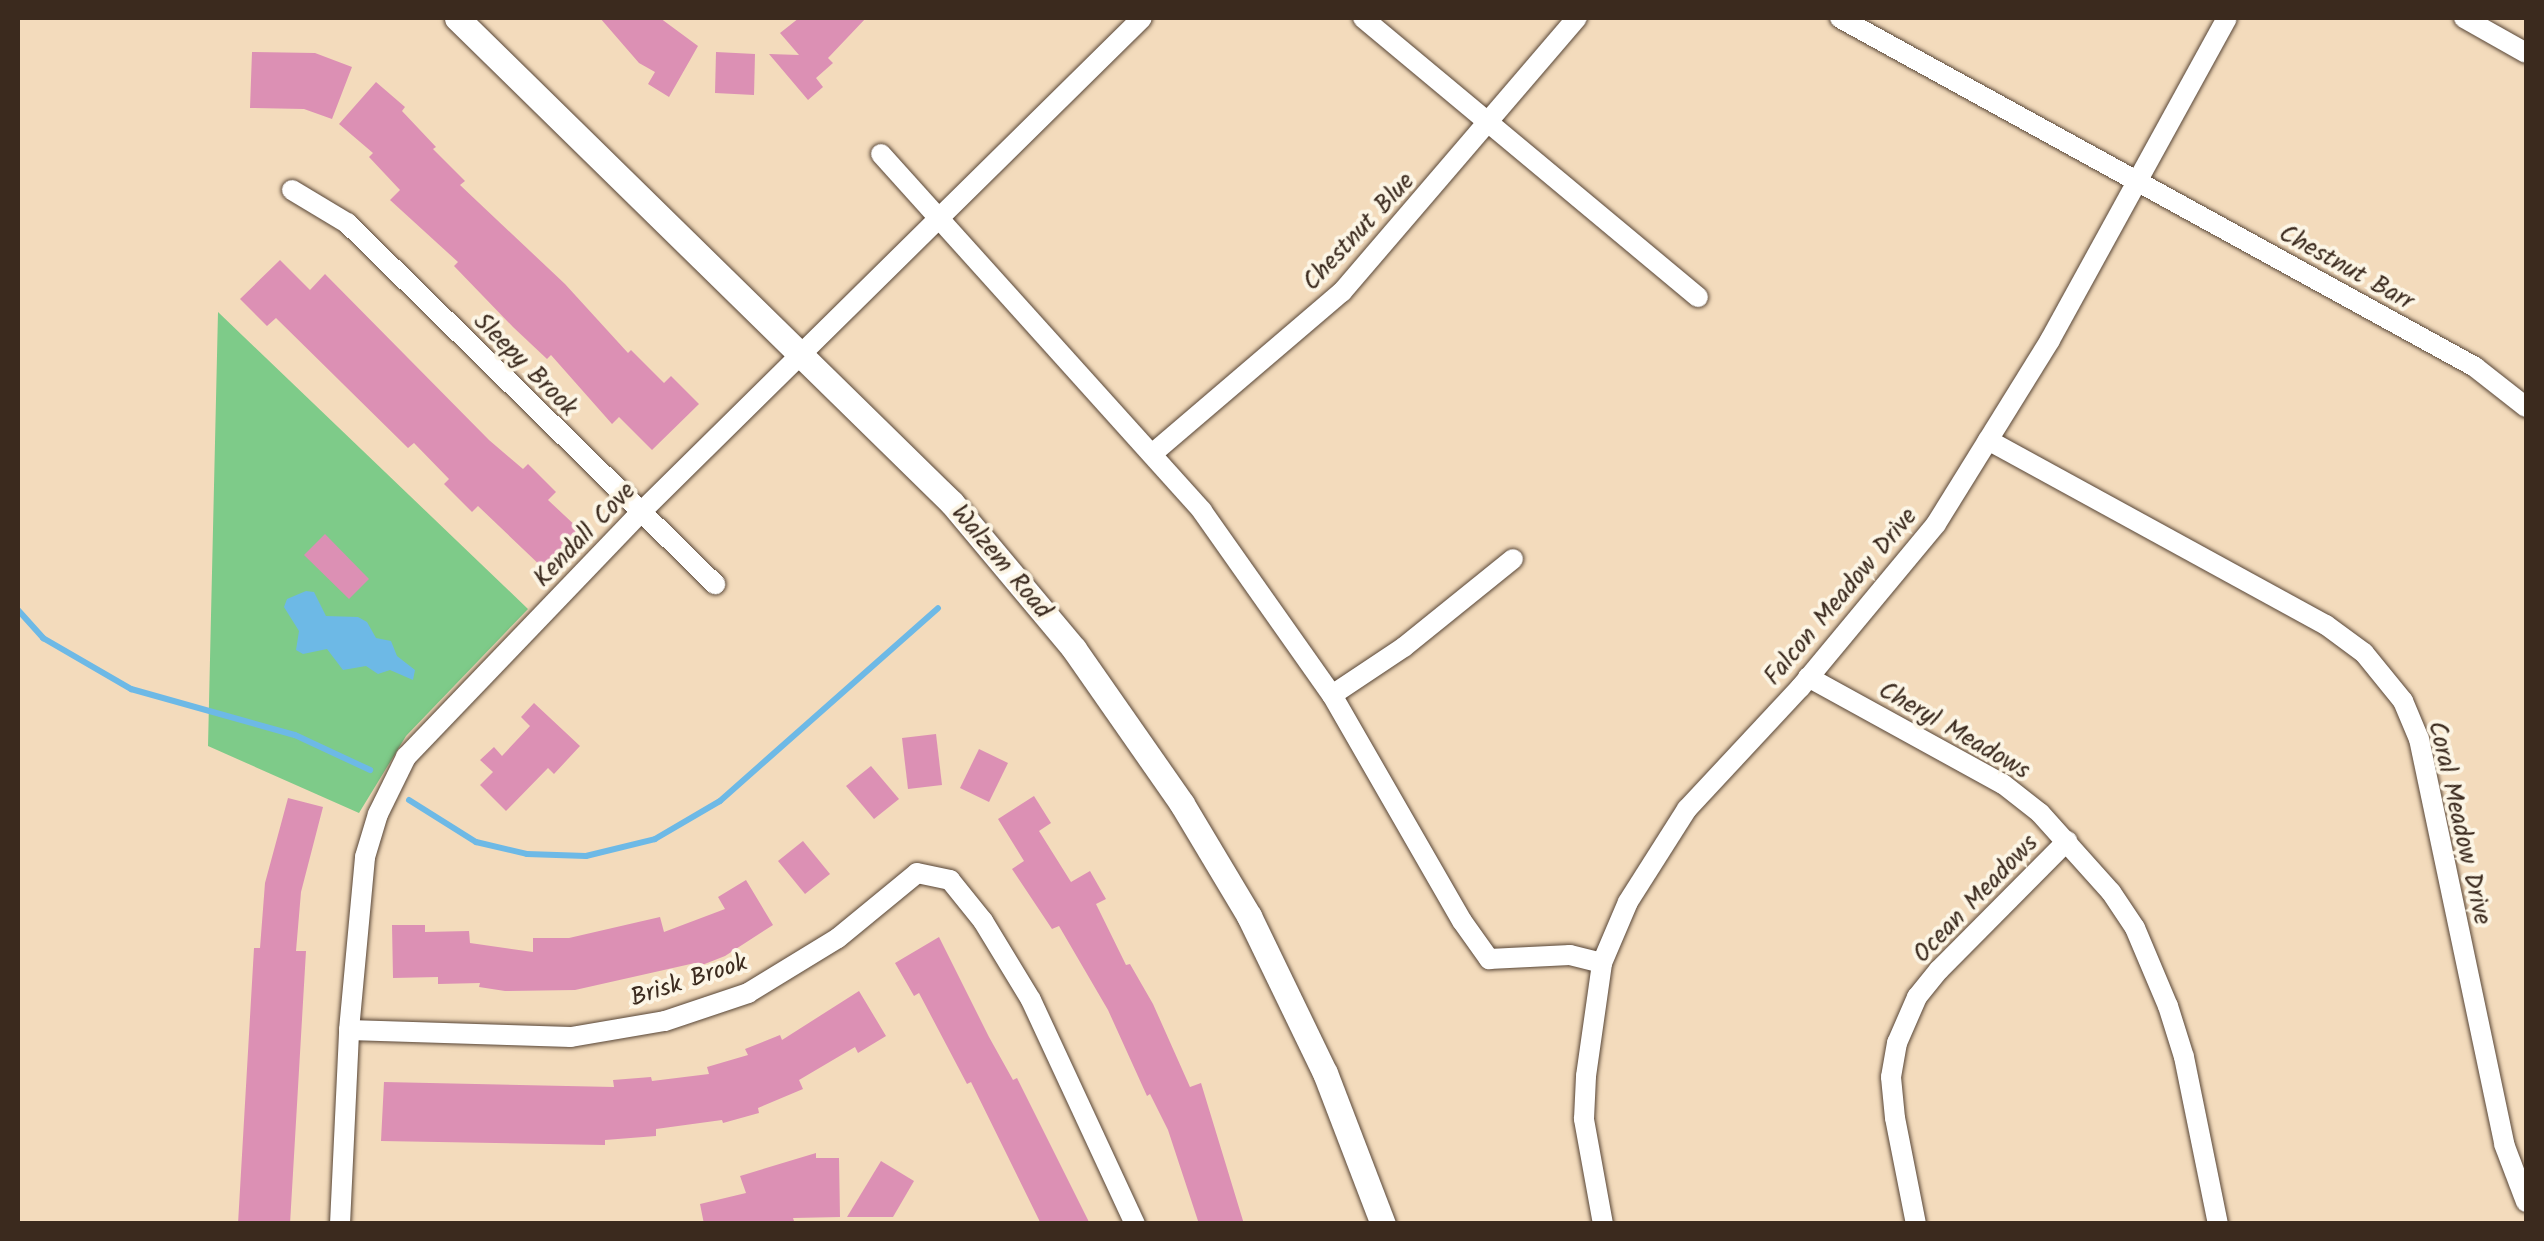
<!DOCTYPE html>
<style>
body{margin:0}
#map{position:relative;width:2544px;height:1241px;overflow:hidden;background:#f3dbbc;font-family:Kalam,sans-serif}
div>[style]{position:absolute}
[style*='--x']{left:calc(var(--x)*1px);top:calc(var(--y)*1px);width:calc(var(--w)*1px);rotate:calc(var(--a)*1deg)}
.green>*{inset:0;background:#7ecb89}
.water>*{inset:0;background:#6db9e6}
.stream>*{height:6px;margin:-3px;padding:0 3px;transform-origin:3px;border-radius:3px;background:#6db9e6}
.building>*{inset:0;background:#dc90b4}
.roads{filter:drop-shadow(0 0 2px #574536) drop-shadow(0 0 2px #574536)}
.minor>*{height:20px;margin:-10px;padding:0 10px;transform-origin:10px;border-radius:10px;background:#fff}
.tertiary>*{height:25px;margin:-12.5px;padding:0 12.5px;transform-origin:12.5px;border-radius:12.5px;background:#fff}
span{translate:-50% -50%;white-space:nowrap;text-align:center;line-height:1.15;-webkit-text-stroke:8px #fcf5e5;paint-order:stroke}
.street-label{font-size:25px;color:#3b2a1e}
.frame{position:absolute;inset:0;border:20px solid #3b2a1e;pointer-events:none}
</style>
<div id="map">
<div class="green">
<i style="clip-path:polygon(218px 312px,528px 609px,406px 736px,359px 813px,208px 746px)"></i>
</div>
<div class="water">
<i style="clip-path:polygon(306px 591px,314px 592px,326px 616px,358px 617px,367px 622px,376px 638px,391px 641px,397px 656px,415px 670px,413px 680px,390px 670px,378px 674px,366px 666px,343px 670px,327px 649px,303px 654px,296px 650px,299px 631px,284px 607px,287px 599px)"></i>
</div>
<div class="stream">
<i style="--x:18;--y:610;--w:38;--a:48"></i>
<i style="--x:43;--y:638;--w:102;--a:30.1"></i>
<i style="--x:131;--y:689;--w:170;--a:15.7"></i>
<i style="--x:295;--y:735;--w:83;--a:25"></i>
<i style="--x:409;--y:800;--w:79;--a:32.1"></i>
<i style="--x:476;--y:842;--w:52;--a:13.2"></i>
<i style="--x:527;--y:854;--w:59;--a:1.9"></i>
<i style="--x:586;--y:856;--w:71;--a:-13.8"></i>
<i style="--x:655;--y:839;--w:75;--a:-30.3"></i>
<i style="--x:720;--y:801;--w:291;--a:-41.5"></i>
</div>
<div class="building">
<i style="clip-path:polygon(600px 18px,660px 18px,698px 46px,669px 97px,648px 84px,655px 72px,639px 63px)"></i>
<i style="clip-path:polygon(799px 18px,866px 18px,828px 58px,833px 63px,816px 78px,823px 87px,808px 100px,769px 54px,799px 55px,780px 33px)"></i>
<i style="clip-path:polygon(252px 52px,315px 53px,352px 67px,332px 119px,304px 109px,250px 108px)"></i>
<i style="clip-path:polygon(716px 52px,755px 54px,754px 95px,715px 93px)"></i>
<i style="clip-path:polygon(376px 82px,405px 107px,402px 111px,436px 147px,433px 149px,465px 181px,460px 185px,565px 284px,628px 353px,631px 350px,664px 383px,671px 376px,699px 404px,652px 450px,619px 417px,612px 424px,551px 355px,547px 359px,513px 327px,454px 266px,458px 262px,390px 200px,400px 190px,369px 157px,373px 153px,339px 124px)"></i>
<i style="clip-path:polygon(280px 260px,310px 290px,325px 274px,489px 440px,523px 469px,528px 464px,556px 492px,548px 500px,580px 530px,544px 569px,478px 506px,472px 512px,444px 484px,449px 479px,414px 443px,408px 448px,276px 318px,267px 326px,240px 299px)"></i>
<i style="clip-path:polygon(325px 534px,369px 579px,349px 599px,304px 555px)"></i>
<i style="clip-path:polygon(534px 703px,580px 746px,554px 774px,548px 768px,506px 811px,480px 785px,493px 772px,480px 760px,494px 747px,502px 756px,530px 726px,521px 717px)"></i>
<i style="clip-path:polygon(936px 734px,942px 785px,908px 789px,902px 738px)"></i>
<i style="clip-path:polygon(979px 749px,1008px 763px,989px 802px,960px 788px)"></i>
<i style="clip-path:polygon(871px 766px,899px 799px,874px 819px,846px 786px)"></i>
<i style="clip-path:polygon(1034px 796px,1051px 823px,1039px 831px,1071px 882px,1090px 871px,1106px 899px,1096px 904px,1126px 965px,1130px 964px,1153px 1004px,1190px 1087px,1201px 1083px,1244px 1224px,1199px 1224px,1168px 1130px,1150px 1094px,1147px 1096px,1108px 1010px,1059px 926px,1052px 929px,1012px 869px,1024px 861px,998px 819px)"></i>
<i style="clip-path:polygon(288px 798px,323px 807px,301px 892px,296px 951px,306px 951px,290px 1224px,238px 1224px,254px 948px,260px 948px,265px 883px)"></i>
<i style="clip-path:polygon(803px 841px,830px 874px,805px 894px,778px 861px)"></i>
<i style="clip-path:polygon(746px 880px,773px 925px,725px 956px,697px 967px,695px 963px,575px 990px,505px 991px,479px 987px,480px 983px,438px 984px,438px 977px,393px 978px,392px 925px,425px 925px,425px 932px,469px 931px,470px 943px,533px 952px,533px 938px,569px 938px,660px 917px,664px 932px,725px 909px,718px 897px)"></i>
<i style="clip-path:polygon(939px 937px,989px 1037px,1013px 1080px,1017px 1078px,1090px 1224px,1041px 1224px,971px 1082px,967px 1084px,919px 993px,914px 996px,895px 963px)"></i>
<i style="clip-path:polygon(859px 991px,886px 1036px,858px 1053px,855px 1047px,799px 1080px,803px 1089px,758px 1108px,759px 1113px,723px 1123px,722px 1120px,656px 1129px,656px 1136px,605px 1140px,605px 1145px,381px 1141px,384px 1082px,614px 1087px,613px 1080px,651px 1077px,652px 1081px,709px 1074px,707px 1067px,748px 1055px,745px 1049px,780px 1035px,782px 1040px)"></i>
<i style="clip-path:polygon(816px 1153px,816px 1158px,839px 1158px,840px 1217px,793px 1218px,795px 1224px,704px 1224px,700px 1204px,746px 1193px,740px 1176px)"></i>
<i style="clip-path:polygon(881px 1161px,914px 1181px,893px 1217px,847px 1217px)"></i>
</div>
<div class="roads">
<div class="minor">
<i style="--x:1363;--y:18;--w:436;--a:39.8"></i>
<i style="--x:1840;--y:18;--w:725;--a:28.79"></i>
<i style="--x:2475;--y:367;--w:65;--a:38.1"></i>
<i style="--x:2464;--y:18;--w:71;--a:29.4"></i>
<i style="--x:881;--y:154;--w:480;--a:48"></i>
<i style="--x:1202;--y:511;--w:225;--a:54.8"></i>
<i style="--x:1332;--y:695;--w:261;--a:60.1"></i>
<i style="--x:1462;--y:921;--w:47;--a:54.6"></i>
<i style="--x:1489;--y:959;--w:81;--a:-2.8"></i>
<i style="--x:1570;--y:955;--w:33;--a:14"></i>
<i style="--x:292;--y:190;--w:64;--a:31"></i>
<i style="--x:347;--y:223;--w:516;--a:44.45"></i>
<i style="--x:1988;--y:440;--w:385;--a:28.7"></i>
<i style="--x:2326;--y:625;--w:47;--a:36.4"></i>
<i style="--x:2364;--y:653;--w:62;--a:50.9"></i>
<i style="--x:2403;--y:701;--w:41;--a:67.2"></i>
<i style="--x:2419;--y:739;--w:414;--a:78.1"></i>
<i style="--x:2504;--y:1144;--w:62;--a:69.2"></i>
<i style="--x:1152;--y:454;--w:250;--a:-40.5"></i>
<i style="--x:1342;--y:292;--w:361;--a:-49.4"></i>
<i style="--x:1808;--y:677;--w:222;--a:28.8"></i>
<i style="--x:2003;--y:784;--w:47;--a:38.1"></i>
<i style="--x:2040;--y:813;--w:106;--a:48.1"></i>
<i style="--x:2111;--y:892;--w:43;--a:56.3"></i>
<i style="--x:2135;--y:928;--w:85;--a:67.1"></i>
<i style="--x:2168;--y:1006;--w:53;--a:72.6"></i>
<i style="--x:2184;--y:1057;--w:170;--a:78.5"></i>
<i style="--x:1332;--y:695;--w:87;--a:-33.7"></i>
<i style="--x:1404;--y:647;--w:140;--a:-38.9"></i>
<i style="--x:349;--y:1030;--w:222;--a:1.8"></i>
<i style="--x:571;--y:1037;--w:95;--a:-9.7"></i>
<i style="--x:665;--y:1021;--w:88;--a:-18.6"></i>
<i style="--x:748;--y:993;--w:105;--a:-31.4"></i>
<i style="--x:838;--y:938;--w:102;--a:-39.4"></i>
<i style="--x:917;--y:873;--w:34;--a:12"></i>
<i style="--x:950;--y:880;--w:53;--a:51.2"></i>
<i style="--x:983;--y:921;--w:92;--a:58.7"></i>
<i style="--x:1031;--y:1000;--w:247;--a:65.1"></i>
<i style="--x:340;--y:1224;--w:194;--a:-87.3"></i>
<i style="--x:349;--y:1030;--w:174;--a:-84.7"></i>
<i style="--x:365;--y:857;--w:45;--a:-73.2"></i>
<i style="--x:378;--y:814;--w:64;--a:-63.8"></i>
<i style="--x:406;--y:757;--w:337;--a:-46.2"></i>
<i style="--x:639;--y:514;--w:706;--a:-44.6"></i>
<i style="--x:1603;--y:1224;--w:107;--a:-100.3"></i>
<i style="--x:1584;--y:1119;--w:43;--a:-87.3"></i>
<i style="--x:1586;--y:1076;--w:114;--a:-81.9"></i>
<i style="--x:1602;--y:963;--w:66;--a:-66.9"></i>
<i style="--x:1628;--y:902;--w:110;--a:-57.6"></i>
<i style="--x:1687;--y:809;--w:166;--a:-47"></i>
<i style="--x:1800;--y:688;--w:213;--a:-50.3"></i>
<i style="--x:1936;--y:524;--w:216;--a:-58.2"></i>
<i style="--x:2050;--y:340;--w:367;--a:-61.2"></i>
<i style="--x:1916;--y:1224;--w:108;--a:-101.2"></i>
<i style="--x:1895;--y:1118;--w:41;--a:-95.6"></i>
<i style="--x:1891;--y:1077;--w:35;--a:-80"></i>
<i style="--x:1897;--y:1043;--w:50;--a:-66.5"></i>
<i style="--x:1917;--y:997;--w:35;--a:-51"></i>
<i style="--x:1939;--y:970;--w:182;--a:-45.2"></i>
</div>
<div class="tertiary">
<i style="--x:457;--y:18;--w:693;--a:44.42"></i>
<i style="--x:952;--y:503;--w:190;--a:50.1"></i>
<i style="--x:1074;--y:649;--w:189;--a:55.1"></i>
<i style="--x:1182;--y:804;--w:131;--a:59.1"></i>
<i style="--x:1249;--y:916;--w:174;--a:64.2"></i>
<i style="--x:1325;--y:1073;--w:162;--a:69"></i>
</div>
</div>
<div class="street-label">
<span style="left:1359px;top:232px;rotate:-47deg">Chestnut Blue</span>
<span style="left:2346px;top:268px;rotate:29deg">Chestnut Barr</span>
<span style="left:525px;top:365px;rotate:45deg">Sleepy Brook</span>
<span style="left:585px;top:535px;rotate:-46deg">Kendall Cove</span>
<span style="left:1001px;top:562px;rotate:50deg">Walzem Road</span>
<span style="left:1841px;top:597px;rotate:-50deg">Falcon Meadow Drive</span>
<span style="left:1954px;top:731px;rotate:30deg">Cheryl Meadows</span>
<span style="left:2459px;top:823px;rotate:77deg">Coral Meadow Drive</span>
<span style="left:1976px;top:899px;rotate:-46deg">Ocean Meadows</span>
<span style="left:689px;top:981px;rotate:-18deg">Brisk Brook</span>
</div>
<div class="frame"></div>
</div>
